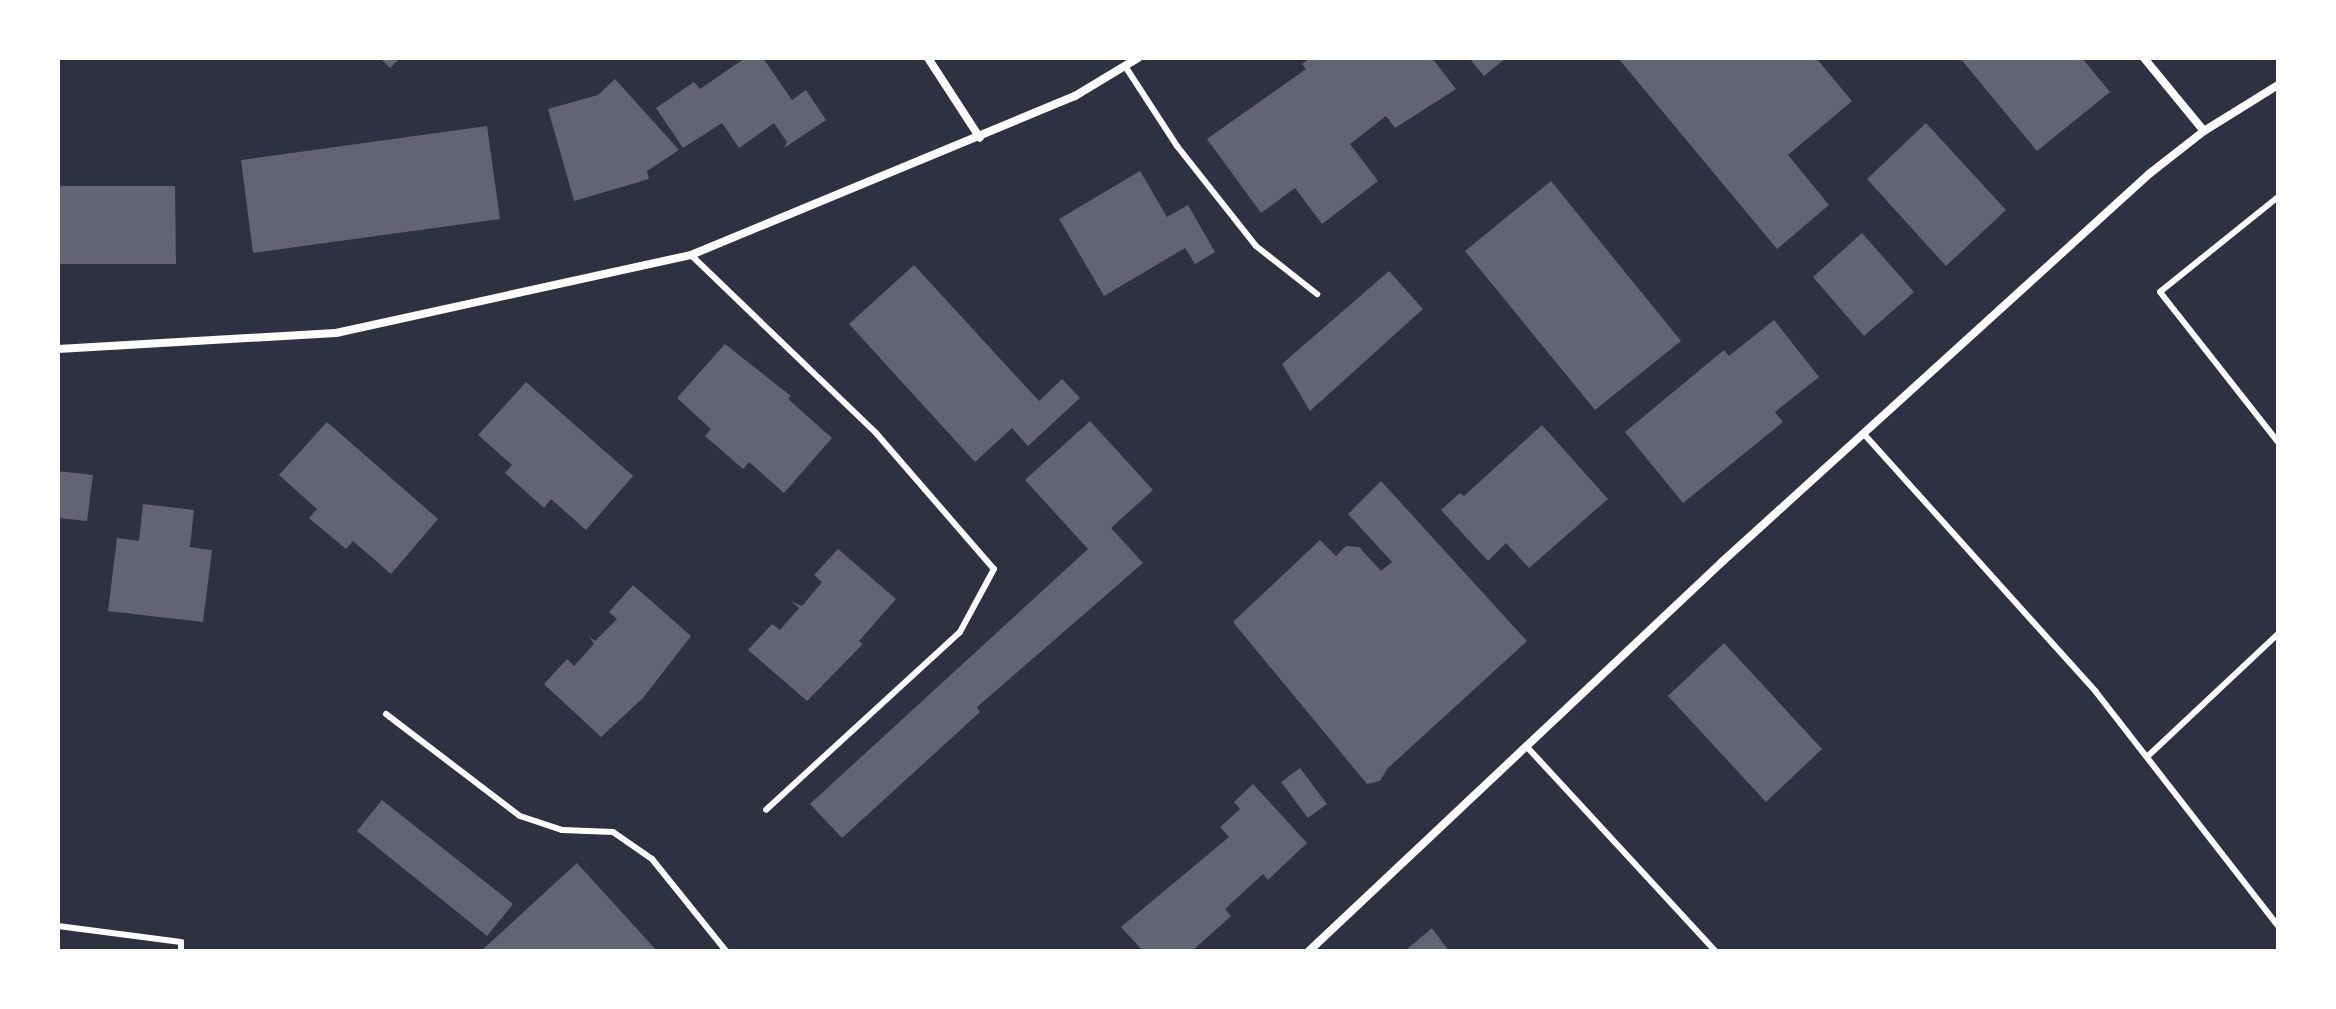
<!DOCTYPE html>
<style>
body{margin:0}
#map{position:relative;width:2336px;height:1009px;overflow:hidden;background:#2d3142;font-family:Montserrat,sans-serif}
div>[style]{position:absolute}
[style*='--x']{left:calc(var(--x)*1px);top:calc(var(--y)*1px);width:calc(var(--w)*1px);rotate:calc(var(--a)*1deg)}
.building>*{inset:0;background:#626471}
.service>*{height:6px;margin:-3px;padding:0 3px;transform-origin:3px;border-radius:3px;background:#fff}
.minor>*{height:8px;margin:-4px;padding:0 4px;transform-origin:4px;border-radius:4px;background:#fff}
span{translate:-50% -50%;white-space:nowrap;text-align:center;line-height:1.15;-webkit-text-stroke:6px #fff;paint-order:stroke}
.frame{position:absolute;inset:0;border:60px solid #fff;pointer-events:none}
</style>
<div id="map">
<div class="building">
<i style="clip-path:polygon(380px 58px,400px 58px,390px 68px)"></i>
<i style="clip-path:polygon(745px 58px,763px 58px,792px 100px,806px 90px,826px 120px,784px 148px,787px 142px,774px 123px,739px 148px,722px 123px,683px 148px,656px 108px,694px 82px,700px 89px)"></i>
<i style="clip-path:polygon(1310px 58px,1432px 58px,1456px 89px,1395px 128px,1386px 116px,1350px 144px,1378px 181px,1322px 224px,1295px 188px,1261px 213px,1207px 139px,1306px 69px,1302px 64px)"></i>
<i style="clip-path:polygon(1469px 58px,1506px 58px,1484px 76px)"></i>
<i style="clip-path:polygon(1618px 58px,1816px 58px,1852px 101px,1788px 155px,1829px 205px,1777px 249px)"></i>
<i style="clip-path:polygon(1960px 58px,2082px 58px,2110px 92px,2037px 151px)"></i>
<i style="clip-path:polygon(615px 79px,679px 150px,647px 171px,649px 179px,574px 201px,548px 109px,598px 95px)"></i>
<i style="clip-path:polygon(1926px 123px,2006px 210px,1946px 266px,1867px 179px)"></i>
<i style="clip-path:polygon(487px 126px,500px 219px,253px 253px,241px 160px)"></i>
<i style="clip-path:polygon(1140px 171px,1167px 217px,1188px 205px,1215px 252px,1195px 264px,1185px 248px,1104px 296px,1059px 219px)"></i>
<i style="clip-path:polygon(1551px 181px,1681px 341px,1595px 410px,1465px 251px)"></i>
<i style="clip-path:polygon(58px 186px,175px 186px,176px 264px,58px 264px)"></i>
<i style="clip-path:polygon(1862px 233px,1914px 292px,1864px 336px,1813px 277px)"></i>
<i style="clip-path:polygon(914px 265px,1039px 401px,1062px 379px,1080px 398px,1028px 446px,1012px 428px,975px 462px,849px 324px)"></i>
<i style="clip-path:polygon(1389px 271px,1423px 309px,1310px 411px,1282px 364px)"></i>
<i style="clip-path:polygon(1774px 320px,1819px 377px,1775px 412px,1783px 422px,1683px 503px,1625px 432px,1724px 350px,1729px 356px)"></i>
<i style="clip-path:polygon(725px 344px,791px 396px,788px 399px,832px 438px,784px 493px,749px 462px,743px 469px,705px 436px,711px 429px,677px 398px)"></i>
<i style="clip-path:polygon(526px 382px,633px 476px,586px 530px,551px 499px,544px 508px,505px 473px,512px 465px,478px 435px)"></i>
<i style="clip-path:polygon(1090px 421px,1153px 490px,1111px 528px,1143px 563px,977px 707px,980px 712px,842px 838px,810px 804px,1088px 549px,1025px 480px)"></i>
<i style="clip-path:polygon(327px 422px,438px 519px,391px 574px,353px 541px,346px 549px,309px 518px,317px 509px,279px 475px)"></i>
<i style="clip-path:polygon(1542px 425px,1608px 499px,1529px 568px,1506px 543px,1488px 561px,1441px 510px,1460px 493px,1464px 496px)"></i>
<i style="clip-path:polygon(58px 471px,93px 475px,87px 521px,58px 518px)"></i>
<i style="clip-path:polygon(1381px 481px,1527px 641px,1387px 769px,1380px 781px,1367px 784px,1233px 622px,1320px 540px,1336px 556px,1346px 546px,1359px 547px,1381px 571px,1392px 562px,1348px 514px)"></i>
<i style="clip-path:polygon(143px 504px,194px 510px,190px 547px,212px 550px,203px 622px,108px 611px,117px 538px,139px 541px)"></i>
<i style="clip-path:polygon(838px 549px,896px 599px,859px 641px,863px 644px,807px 701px,748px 650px,772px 624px,780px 630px,799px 608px,791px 601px,802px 606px,822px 582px,814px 575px)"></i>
<i style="clip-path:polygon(633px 585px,691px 636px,643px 698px,601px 737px,544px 684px,567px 659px,574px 666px,594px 644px,589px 636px,595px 641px,617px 619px,609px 612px)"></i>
<i style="clip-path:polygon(1724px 643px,1822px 749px,1766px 802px,1668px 696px)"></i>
<i style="clip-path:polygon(1300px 768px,1327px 804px,1308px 818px,1281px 782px)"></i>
<i style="clip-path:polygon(1253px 784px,1307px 843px,1268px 880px,1263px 874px,1225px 909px,1231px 916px,1192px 951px,1143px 951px,1121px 927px,1229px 837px,1220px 827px,1240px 809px,1234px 802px)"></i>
<i style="clip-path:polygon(382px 800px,513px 904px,487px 936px,357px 831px)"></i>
<i style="clip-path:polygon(577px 863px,657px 951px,481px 951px)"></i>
<i style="clip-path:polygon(1432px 928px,1449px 951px,1405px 951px)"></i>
</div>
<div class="service">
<i style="--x:1125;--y:66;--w:95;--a:57"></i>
<i style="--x:1177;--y:146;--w:127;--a:51.7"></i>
<i style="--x:1256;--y:246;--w:78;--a:38.2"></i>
<i style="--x:2278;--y:197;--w:151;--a:141.2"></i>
<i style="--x:2160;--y:292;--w:191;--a:51.8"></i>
<i style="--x:691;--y:255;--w:257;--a:43.9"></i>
<i style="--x:876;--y:433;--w:180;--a:49.1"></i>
<i style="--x:994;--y:569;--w:72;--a:118.4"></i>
<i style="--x:960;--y:632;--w:263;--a:137.5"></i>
<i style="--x:1863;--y:433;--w:348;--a:48"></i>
<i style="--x:2096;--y:692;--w:296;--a:52.1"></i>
<i style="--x:386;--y:714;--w:168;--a:37.3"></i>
<i style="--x:520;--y:816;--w:44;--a:18.4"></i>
<i style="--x:562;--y:830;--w:51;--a:2.2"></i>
<i style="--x:613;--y:832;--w:47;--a:34.7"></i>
<i style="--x:652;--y:859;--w:118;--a:51.2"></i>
<i style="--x:1527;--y:747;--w:277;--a:47.3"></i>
<i style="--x:2148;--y:756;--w:178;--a:-43.2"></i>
<i style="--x:58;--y:926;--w:124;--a:7.4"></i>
<i style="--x:181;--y:942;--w:9;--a:90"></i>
</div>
<div class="minor">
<i style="--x:928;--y:58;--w:95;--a:57"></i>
<i style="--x:2144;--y:58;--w:94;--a:50.6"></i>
<i style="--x:58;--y:349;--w:278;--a:-3.3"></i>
<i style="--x:336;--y:333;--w:363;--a:-12.4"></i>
<i style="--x:691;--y:255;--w:416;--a:-22.5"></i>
<i style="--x:1075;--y:96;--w:74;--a:-31.1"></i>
<i style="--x:1309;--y:951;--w:569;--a:-43.29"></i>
<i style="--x:1723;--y:561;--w:576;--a:-42.25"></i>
<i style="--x:2149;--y:174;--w:70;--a:-38"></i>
<i style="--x:2204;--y:131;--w:87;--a:-31.9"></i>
</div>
<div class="frame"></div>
</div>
